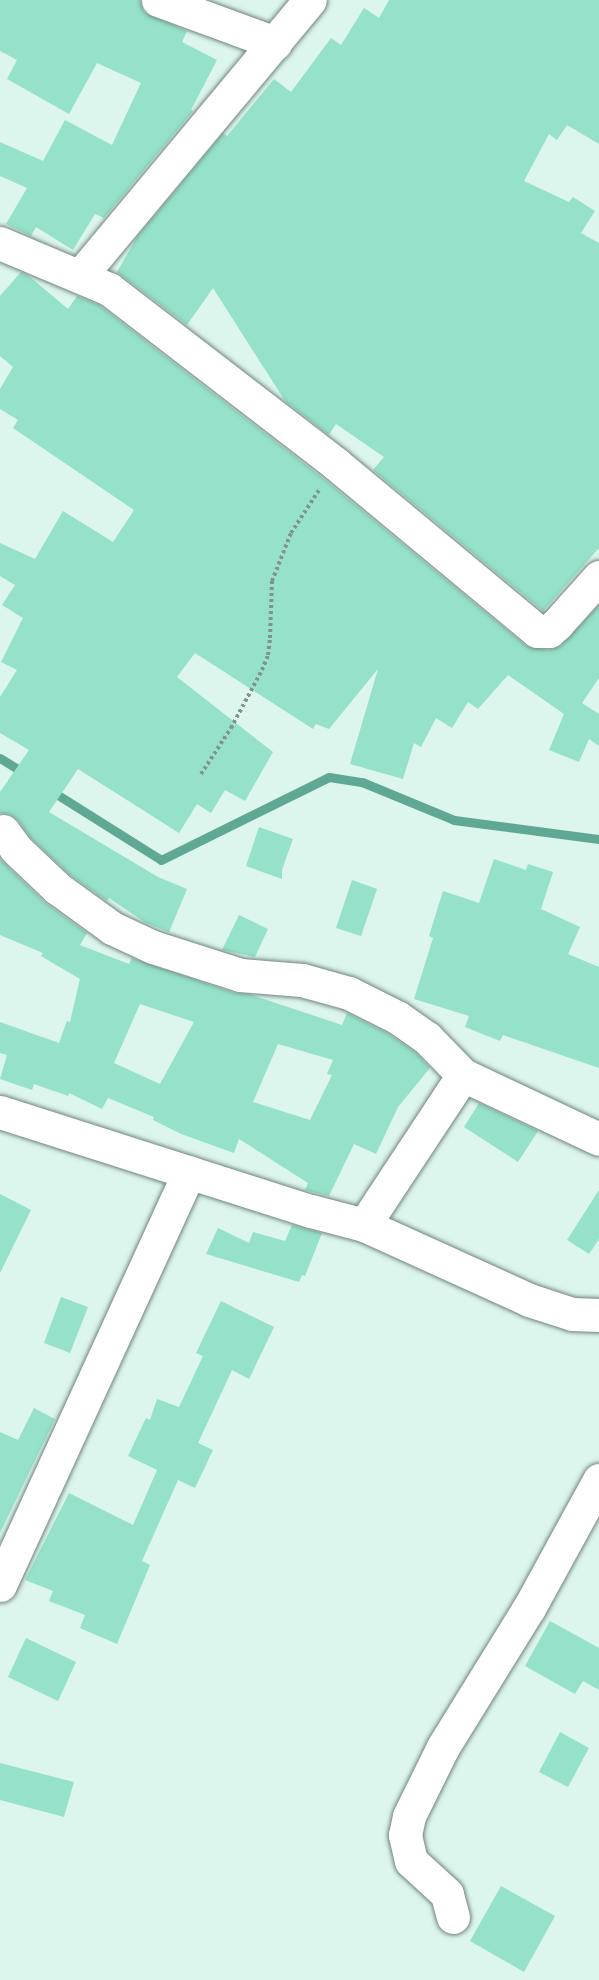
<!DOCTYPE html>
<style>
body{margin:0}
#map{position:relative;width:599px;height:1980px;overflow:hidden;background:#dcf5ed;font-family:Mulish,sans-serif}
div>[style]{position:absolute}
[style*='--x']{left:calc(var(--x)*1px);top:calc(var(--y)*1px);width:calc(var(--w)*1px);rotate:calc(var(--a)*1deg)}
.stream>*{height:9px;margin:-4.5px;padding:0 4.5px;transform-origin:4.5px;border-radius:4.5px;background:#5ea894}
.building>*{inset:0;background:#95e1ca}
.path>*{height:4px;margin-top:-2px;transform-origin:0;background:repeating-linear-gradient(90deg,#82928d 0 3px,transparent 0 6px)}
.roads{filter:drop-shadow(0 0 2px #6f857e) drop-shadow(0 0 2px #6f857e)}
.minor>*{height:33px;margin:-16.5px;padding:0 16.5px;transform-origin:16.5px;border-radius:16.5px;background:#fff}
span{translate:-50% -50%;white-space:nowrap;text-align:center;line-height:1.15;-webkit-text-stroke:5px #f5fefb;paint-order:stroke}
</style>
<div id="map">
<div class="stream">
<i style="--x:0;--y:758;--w:31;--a:32"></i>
<i style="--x:50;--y:790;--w:131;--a:32.2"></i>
<i style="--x:161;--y:860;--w:187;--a:-26.3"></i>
<i style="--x:329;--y:777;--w:33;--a:9"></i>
<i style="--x:362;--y:782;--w:100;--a:22.4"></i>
<i style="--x:454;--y:820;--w:146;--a:7.5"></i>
</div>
<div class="building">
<i style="clip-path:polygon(0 0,140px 0,144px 12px,187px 31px,182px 42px,217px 60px,191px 110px,193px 111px,104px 218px,95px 214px,73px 250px,36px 227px,31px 236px,6px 224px,27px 188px,0 176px,0 142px,43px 161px,65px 120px,112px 145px,141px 83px,97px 63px,69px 114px,7px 79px,17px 60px,0 51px)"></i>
<i style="clip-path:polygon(389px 0,599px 0,599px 144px,567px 125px,557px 140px,549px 134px,524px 181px,569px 202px,573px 197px,595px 211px,581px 233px,599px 243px,599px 548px,543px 611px,373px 470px,384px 457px,336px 424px,329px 435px,285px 401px,213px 288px,187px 325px,117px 272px,137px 237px,223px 133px,227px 136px,274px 79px,291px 92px,331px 38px,341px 45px,364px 8px,379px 18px)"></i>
<i style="clip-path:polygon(21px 272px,29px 276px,68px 309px,77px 296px,99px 305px,324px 479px,526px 646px,549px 650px,561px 646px,599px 605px,599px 678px,582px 703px,599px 714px,599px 746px,589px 739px,579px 762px,549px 750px,564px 714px,508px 675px,478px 709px,468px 702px,452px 728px,436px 718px,421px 747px,414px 743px,403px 779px,350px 764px,378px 669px,329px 729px,316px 724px,313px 729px,195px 653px,177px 677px,273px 752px,245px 801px,225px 790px,211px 813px,197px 804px,179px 833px,78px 769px,49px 812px,158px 877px,187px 889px,169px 932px,146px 923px,109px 898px,107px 901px,69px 874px,30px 837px,18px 820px,10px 814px,0 813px,0 792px,29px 750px,0 733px,0 697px,17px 670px,1px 662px,23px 618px,2px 605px,15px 585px,0 576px,0 543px,35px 559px,63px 511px,113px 542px,134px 510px,13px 428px,18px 420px,0 409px,0 389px,13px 367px,0 356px,0 296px)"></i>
<i style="clip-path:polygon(259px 827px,293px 839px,282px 870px,282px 879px,246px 866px)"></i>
<i style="clip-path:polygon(evenodd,0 859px,44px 902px,87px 933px,80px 945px,129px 964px,132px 958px,234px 993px,249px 994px,342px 1025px,347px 1013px,387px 1033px,415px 1052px,430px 1068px,398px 1107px,376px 1154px,354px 1144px,329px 1196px,305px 1190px,308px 1183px,239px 1139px,234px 1153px,181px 1134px,153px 1120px,154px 1117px,108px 1098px,102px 1109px,69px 1093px,68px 1096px,34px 1084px,32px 1090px,0 1079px,7px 1055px,0 1053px,0 1022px,59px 1043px,67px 1021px,70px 1022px,80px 979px,41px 956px,43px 953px,0 935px,0 859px,140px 1004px,194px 1022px,160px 1084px,114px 1063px,140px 1004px,0 859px,278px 1044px,333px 1060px,327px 1074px,332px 1075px,310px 1120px,253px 1102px,278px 1044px)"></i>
<i style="clip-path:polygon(494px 859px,526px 870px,528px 864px,553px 872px,541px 909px,580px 927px,568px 954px,599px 967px,599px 1068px,503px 1035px,500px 1041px,465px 1027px,469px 1016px,414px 999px,433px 938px,429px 936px,443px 891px,479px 903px)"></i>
<i style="clip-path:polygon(352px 880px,377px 889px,361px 936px,336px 928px)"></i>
<i style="clip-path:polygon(239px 915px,268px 929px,255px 957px,222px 950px)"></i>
<i style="clip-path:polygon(479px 1103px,538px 1131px,518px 1162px,464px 1127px)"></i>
<i style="clip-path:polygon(599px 1190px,599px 1239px,589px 1254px,567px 1240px)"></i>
<i style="clip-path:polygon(0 1194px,31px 1210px,0 1273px)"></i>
<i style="clip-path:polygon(292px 1225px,322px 1233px,305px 1276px,302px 1275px,299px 1282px,206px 1254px,218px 1228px,249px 1243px,253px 1232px,285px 1241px)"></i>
<i style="clip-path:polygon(61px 1297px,88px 1307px,70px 1353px,44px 1343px)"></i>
<i style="clip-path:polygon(221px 1301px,274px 1327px,249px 1379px,232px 1370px,198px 1443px,213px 1450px,195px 1488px,178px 1480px,142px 1561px,150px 1565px,117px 1644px,80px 1628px,85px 1615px,49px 1601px,53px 1591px,25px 1580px,69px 1493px,133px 1525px,157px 1470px,128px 1456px,146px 1418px,150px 1420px,157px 1399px,179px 1407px,203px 1356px,196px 1353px)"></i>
<i style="clip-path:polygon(34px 1408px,55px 1419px,0 1533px,0 1432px,18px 1440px)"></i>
<i style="clip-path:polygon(550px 1621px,599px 1648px,599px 1690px,583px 1681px,575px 1694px,525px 1666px)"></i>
<i style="clip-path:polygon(26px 1638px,76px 1662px,58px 1701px,8px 1677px)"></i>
<i style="clip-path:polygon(560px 1732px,589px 1748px,568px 1787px,539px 1772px)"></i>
<i style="clip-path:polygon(0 1763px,74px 1782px,64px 1817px,0 1800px)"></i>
<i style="clip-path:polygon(501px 1886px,555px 1916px,524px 1972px,470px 1941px)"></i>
</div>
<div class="path">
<i style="--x:201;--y:774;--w:55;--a:-56.9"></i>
<i style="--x:231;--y:728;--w:66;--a:-61.9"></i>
<i style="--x:262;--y:670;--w:16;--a:-68"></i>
<i style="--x:268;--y:655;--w:17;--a:-83"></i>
<i style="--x:270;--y:638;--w:57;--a:-88"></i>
<i style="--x:272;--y:581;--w:52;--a:-68.4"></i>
<i style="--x:291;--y:533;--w:51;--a:-56.9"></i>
</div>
<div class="roads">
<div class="minor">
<i style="--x:158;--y:0;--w:125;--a:20.2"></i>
<i style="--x:0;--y:243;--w:118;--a:22.9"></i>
<i style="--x:109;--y:289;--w:287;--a:37.6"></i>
<i style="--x:336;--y:464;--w:261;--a:39.7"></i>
<i style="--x:537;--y:631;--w:12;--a:0"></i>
<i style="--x:549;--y:631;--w:11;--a:-41"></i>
<i style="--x:557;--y:624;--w:63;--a:-48.2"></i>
<i style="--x:80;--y:276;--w:359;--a:-50.2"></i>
<i style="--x:3;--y:831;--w:22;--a:54"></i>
<i style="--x:16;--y:849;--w:57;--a:43.6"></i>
<i style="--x:57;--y:888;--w:68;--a:36"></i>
<i style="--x:112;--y:928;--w:45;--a:24.9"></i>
<i style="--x:153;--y:947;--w:91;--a:17.8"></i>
<i style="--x:240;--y:975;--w:62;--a:4.6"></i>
<i style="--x:302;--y:980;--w:49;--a:15.5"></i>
<i style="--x:349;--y:993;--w:54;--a:26.6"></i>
<i style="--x:397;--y:1017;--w:37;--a:35"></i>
<i style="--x:427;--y:1038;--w:52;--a:45.8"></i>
<i style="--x:0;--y:1112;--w:326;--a:17.7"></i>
<i style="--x:311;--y:1211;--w:55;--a:14.8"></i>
<i style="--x:364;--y:1225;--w:181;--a:24.4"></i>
<i style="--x:529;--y:1300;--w:45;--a:18"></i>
<i style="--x:572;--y:1314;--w:27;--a:2"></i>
<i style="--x:364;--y:1225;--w:180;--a:-56.6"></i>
<i style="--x:463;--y:1075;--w:150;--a:25.2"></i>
<i style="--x:0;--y:1585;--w:454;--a:-65.4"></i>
<i style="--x:453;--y:1917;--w:24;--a:-105"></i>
<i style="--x:447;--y:1894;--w:49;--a:-137.5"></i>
<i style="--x:411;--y:1861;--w:27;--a:-103"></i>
<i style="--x:405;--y:1835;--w:19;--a:-78"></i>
<i style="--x:409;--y:1816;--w:77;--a:-63.8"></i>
<i style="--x:443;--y:1747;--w:163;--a:-58.3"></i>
<i style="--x:529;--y:1608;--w:146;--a:-61.3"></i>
</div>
</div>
</div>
